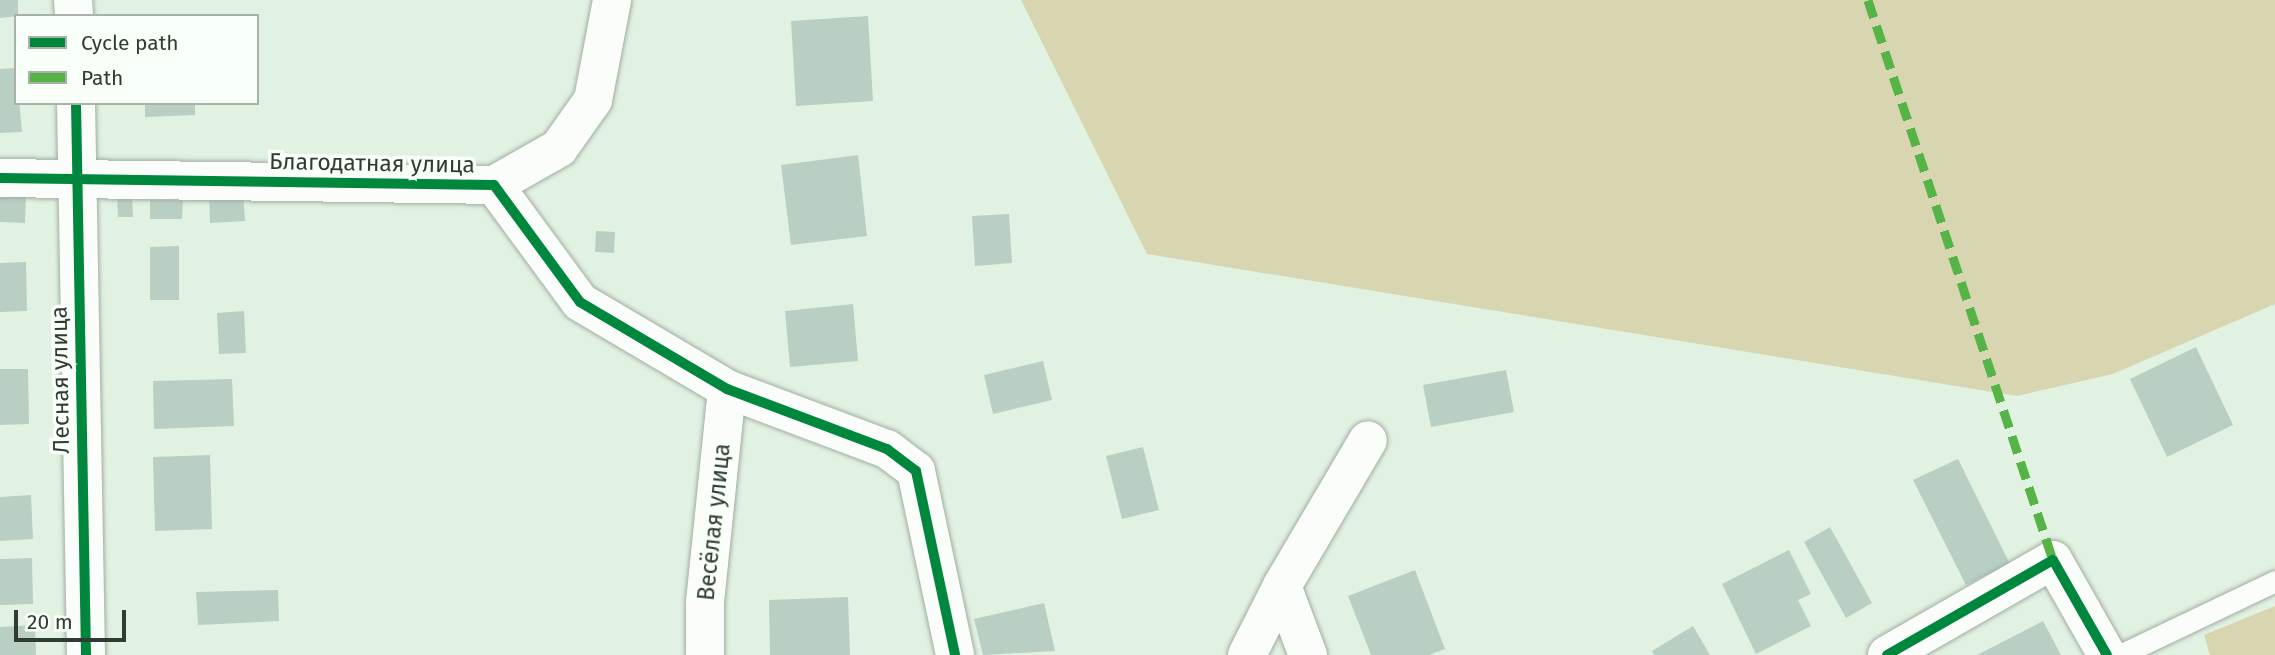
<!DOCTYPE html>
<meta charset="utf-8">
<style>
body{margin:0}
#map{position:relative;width:2275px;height:655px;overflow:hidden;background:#e2f2e2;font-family:"Fira Sans",sans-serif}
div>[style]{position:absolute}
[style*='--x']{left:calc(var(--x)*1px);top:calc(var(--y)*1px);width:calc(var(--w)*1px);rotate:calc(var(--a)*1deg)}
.green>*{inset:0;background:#d8d6b0}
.building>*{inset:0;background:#b9cfc4}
.roads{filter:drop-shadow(0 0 2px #a1ada1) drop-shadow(0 0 2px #a1ada1)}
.lane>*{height:21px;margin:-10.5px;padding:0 10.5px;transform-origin:10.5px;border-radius:10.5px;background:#fbfdfb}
.street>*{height:38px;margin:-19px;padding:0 19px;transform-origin:19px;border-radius:19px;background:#fbfdfb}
.quiet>*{height:9px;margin-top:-4.5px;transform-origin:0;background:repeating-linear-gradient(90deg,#56b346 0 18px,transparent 0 27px)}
.cycleway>*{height:10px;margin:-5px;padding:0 5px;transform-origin:5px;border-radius:5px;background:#00873e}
span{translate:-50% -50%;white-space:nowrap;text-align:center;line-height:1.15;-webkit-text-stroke:7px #f9fff9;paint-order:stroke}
.street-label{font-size:23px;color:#303c31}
.legend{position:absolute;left:14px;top:14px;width:245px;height:91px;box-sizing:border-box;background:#f9fff9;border:2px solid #a9b1a9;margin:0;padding:9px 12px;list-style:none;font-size:21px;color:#303c31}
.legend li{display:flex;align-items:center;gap:14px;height:35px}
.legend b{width:35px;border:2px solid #a9b1a9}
.scale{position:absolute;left:14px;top:610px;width:112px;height:32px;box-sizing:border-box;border:4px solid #303c31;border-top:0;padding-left:9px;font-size:21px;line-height:24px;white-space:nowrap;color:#303c31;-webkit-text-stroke:5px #f9fff9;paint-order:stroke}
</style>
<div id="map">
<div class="green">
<i style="clip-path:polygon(1021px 0,2275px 0,2275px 304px,2113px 374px,2017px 396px,1147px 254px)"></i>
<i style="clip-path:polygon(2275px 606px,2275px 655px,2210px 655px,2204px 635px)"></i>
</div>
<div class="building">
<i style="clip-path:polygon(0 0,18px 0,18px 16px,0 18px)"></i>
<i style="clip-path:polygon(868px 16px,873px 101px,796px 106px,791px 21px)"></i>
<i style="clip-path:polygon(16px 68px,22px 132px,0 133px,0 69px)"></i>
<i style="clip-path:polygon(145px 103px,195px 103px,195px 115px,145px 117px)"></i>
<i style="clip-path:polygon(858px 155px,867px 236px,791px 245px,781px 165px)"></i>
<i style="clip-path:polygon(243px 191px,245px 221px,210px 223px,209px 193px)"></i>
<i style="clip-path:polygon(0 195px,26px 195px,25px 223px,0 222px)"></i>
<i style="clip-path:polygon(132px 196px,133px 217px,118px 217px,117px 197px)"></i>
<i style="clip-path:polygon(150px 200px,183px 200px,182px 219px,150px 219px)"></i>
<i style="clip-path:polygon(1009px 214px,1012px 263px,975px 266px,972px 216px)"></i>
<i style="clip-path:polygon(596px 231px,615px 232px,614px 253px,595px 252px)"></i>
<i style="clip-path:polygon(179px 246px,179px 300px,150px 300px,150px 247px)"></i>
<i style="clip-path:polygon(26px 262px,27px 311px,0 312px,0 263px)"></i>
<i style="clip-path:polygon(853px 304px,858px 361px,790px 367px,785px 311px)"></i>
<i style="clip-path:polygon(244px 311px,246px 353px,219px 354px,217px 313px)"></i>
<i style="clip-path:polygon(2196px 347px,2233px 425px,2167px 457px,2130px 379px)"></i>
<i style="clip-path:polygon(1043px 361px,1052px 400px,993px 414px,984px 375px)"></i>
<i style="clip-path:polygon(0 369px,28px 369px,29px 424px,0 425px)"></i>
<i style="clip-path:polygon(1506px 370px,1514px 412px,1431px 427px,1423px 385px)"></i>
<i style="clip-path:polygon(232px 379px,234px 426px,154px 429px,153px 381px)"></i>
<i style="clip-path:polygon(1143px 447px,1159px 510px,1122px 519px,1106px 456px)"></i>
<i style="clip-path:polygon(210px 455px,212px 529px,155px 531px,153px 457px)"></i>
<i style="clip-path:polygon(1958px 459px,2010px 564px,1966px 585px,1913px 480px)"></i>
<i style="clip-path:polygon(31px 495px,33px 539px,0 541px,0 497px)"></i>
<i style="clip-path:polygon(1830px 527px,1872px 603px,1846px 618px,1804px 542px)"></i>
<i style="clip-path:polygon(1789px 550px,1811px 594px,1798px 600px,1811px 626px,1756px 654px,1722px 584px)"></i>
<i style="clip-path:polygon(32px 558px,33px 604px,0 605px,0 559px)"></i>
<i style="clip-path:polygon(1415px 570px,1445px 649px,1429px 655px,1371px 655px,1348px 596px)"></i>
<i style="clip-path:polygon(278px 590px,279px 621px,198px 625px,196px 592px)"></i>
<i style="clip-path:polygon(848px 597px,850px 655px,770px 655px,769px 600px)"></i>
<i style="clip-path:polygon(1044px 603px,1055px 651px,983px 655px,974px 619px)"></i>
<i style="clip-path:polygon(2043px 621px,2061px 655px,1977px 655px)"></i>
<i style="clip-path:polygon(35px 625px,36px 655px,0 655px,0 627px)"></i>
<i style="clip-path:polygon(1693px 626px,1710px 655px,1654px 655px,1652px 651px)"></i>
</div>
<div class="roads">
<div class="lane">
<i style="--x:2120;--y:655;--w:172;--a:-25.5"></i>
</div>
<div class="street">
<i style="--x:73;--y:0;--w:16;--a:86"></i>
<i style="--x:76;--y:103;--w:552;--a:88.96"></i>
<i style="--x:0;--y:178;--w:494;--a:0.8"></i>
<i style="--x:494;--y:185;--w:145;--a:53.7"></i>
<i style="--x:580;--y:302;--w:171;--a:30.6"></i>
<i style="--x:727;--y:389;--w:171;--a:20.6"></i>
<i style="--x:887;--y:449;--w:36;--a:37"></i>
<i style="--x:916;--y:471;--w:188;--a:78"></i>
<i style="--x:494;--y:185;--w:75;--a:-29.6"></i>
<i style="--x:559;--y:148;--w:59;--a:-54.7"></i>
<i style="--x:593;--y:100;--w:102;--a:-79.2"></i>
<i style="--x:1282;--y:586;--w:74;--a:69.4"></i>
<i style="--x:705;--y:655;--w:53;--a:-90"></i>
<i style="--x:705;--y:602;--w:214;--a:-84.1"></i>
<i style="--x:1247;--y:655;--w:77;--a:-63.1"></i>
<i style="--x:1282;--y:586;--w:169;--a:-59.5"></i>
<i style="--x:1887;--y:655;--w:191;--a:-29.8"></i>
<i style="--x:2053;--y:560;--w:109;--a:60.4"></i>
</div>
</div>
<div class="quiet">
<i style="--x:1868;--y:0;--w:590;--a:71.72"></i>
</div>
<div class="cycleway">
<i style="--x:76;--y:103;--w:552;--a:88.96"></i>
<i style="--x:0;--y:178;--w:494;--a:0.8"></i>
<i style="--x:494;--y:185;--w:145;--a:53.7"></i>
<i style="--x:580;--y:302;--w:171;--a:30.6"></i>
<i style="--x:727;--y:389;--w:171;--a:20.6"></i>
<i style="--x:887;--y:449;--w:36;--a:37"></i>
<i style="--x:916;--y:471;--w:188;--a:78"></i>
<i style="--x:1887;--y:655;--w:191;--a:-29.8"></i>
<i style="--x:2053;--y:560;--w:109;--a:60.4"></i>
</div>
<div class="street-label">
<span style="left:372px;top:163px;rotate:1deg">Благодатная улица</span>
<span style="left:60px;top:380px;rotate:-91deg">Лесная улица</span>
<span style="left:714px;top:522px;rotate:-84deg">Весёлая улица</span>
</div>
<ul class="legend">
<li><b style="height:9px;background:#00873e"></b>Cycle path</li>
<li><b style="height:9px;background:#56b346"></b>Path</li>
</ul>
<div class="scale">20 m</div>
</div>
